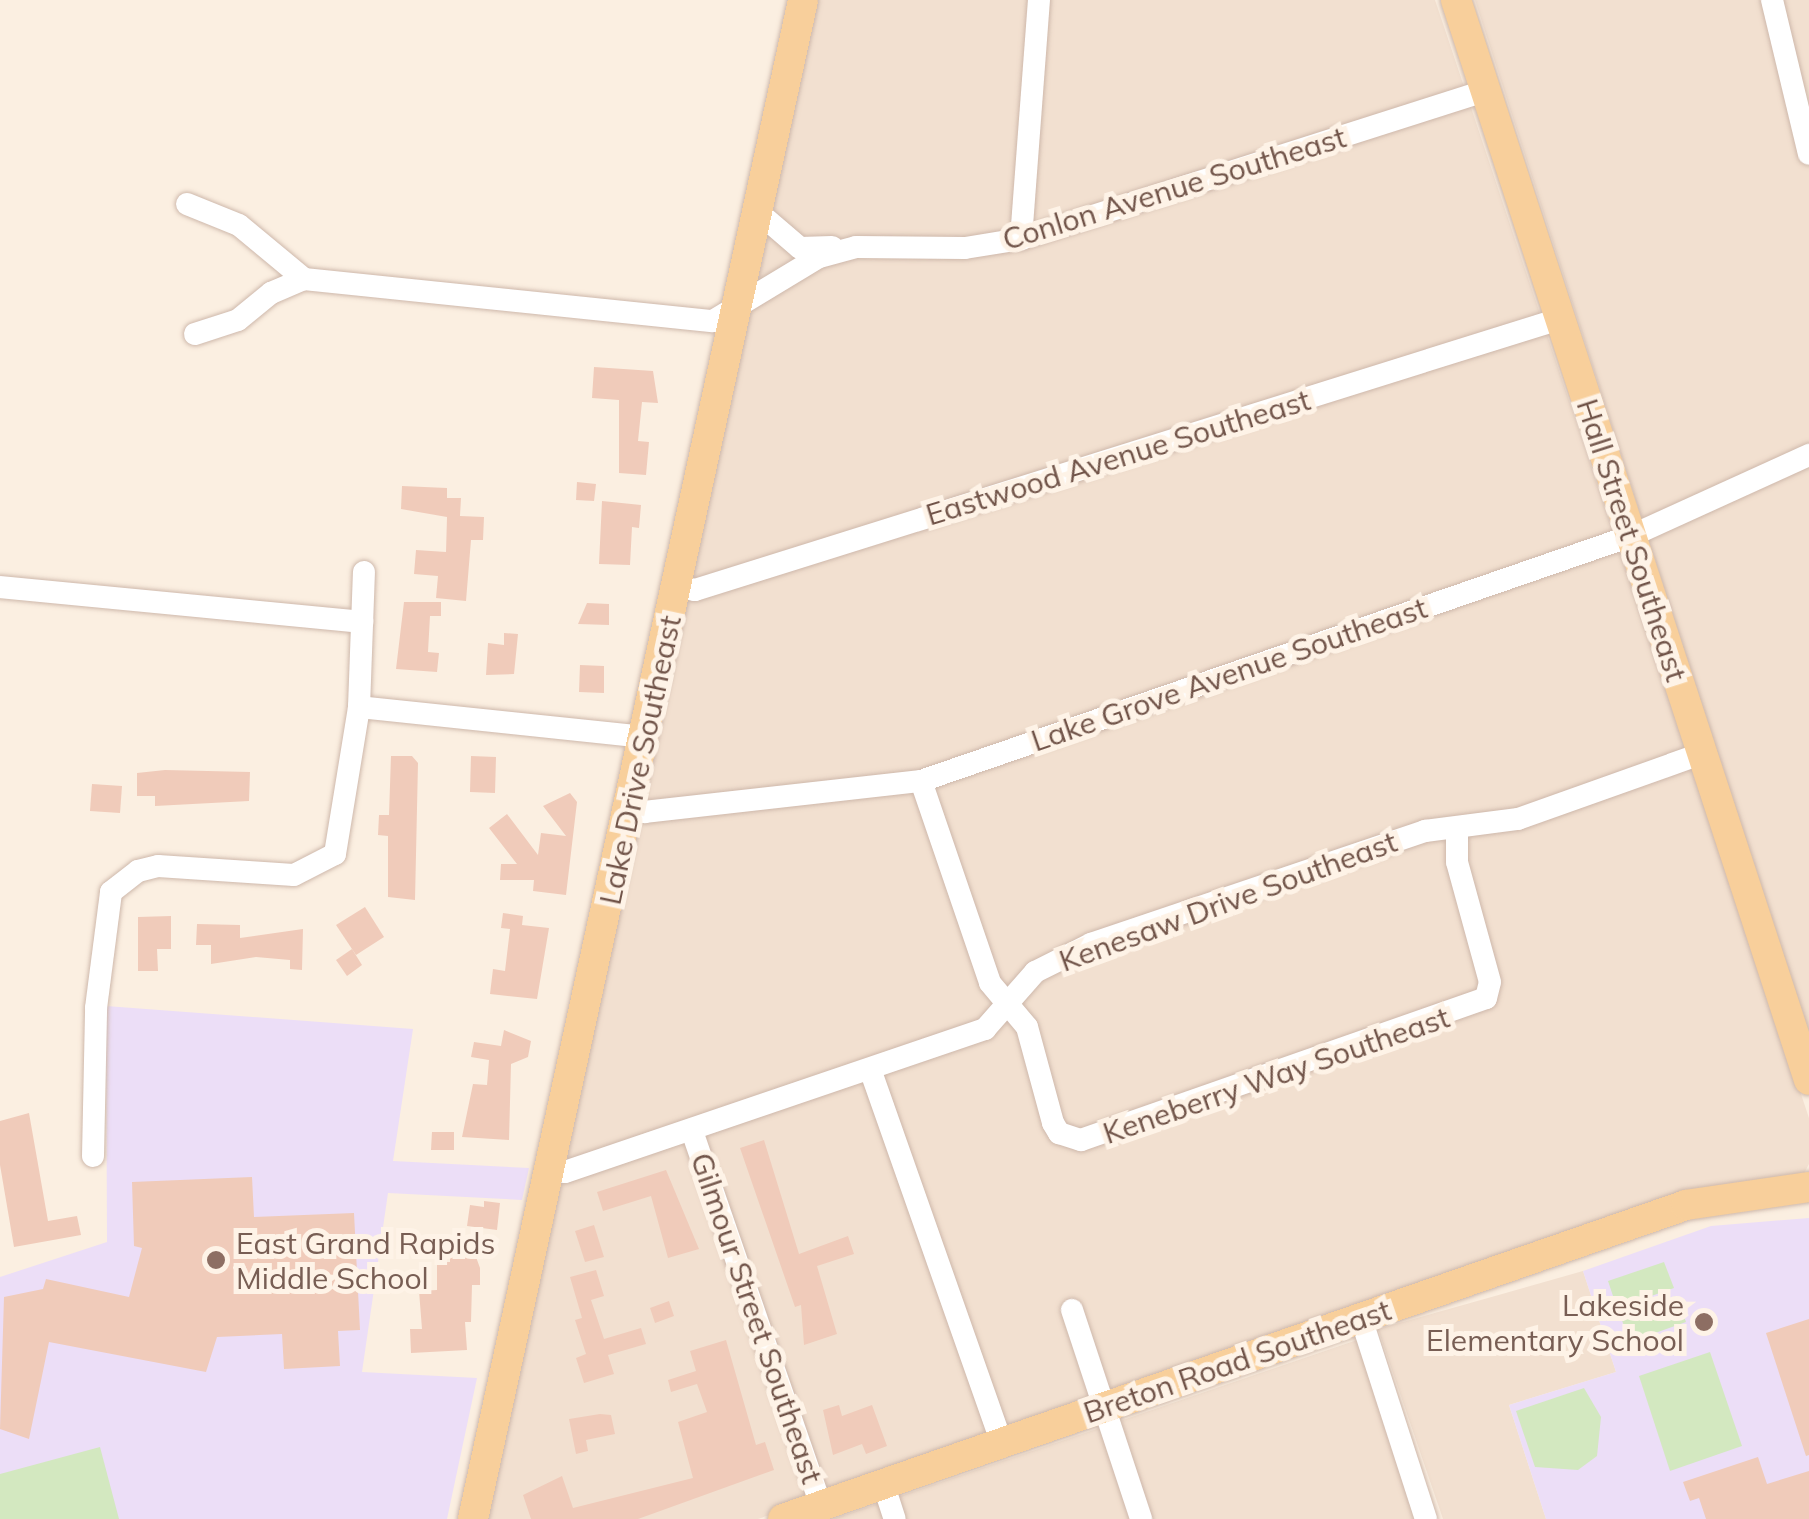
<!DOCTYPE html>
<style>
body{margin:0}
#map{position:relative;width:1809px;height:1519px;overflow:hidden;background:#fbefe1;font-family:Mulish,sans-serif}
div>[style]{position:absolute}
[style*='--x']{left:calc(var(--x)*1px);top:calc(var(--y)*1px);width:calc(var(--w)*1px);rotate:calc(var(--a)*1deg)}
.residential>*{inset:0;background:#f2e0d0}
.education>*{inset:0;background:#ecdef7}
.green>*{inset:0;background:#d3e8c0}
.building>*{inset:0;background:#f0cbba}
.roads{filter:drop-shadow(0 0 2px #ceb8ab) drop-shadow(0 0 2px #ceb8ab)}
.minor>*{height:22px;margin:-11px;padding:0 11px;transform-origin:11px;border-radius:11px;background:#fff}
.major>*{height:30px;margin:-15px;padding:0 15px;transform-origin:15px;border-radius:15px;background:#f8cf9b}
.dots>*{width:28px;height:28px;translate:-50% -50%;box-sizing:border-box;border:5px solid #fef3e7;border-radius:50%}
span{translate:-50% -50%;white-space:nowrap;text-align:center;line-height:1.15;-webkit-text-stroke:10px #fef3e7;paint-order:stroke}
.street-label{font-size:30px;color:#715449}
.education-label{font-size:30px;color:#785e54}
.left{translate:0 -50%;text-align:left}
.right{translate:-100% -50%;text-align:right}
</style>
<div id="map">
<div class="residential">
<i style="clip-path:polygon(818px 0,1435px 0,1809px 1118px,1809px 1164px,1801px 1179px,1682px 1195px,758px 1519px,486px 1519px)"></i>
<i style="clip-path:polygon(1475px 0,1809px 0,1809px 1038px)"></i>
<i style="clip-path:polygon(1583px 1271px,1616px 1372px,1509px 1405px,1546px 1519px,1443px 1519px,1378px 1329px)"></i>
<i style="clip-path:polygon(1360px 1339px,1418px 1519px,833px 1519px)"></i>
</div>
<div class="education">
<i style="clip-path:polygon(106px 1006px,413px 1029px,393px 1161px,529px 1168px,522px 1200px,388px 1193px,362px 1372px,477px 1378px,447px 1519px,0 1519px,0 1277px,107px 1242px)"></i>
<i style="clip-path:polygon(1809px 1218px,1809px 1519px,1546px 1519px,1509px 1405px,1616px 1372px,1583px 1271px,1711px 1226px)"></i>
</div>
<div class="green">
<i style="clip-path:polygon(1664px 1262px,1674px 1288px,1617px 1308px,1608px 1281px)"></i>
<i style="clip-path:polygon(1676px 1296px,1686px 1322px,1630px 1342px,1620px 1315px)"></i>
<i style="clip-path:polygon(1710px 1352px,1742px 1446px,1670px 1471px,1639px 1376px)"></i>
<i style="clip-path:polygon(1584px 1388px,1601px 1417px,1597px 1456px,1578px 1470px,1535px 1467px,1516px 1411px)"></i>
<i style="clip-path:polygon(100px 1447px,119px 1519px,0 1519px,0 1474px)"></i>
</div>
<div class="building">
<i style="clip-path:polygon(594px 367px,653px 371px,658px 403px,642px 402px,638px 441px,649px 442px,646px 475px,619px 473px,619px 400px,592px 398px)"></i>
<i style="clip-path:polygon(577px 482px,596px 484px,594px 501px,576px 500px)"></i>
<i style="clip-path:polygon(402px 486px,447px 488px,447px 498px,461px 498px,460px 516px,484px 517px,483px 540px,471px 540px,466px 601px,436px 598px,438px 576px,414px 574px,416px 550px,446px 552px,447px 517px,401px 509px)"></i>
<i style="clip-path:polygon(602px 501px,641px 505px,639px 528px,632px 527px,630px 565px,599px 564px)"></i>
<i style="clip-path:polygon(404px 602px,441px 602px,441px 616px,430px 616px,428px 652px,439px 653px,437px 672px,396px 669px)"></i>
<i style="clip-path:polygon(587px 603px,609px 604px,609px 625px,578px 624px)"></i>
<i style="clip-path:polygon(504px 633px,518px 634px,514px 674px,486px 675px,488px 643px,504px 645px)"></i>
<i style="clip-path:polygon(580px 665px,604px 666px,604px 693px,579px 692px)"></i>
<i style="clip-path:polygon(391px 756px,412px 756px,418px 763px,415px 900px,388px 897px,388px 836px,378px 835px,379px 815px,389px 815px)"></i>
<i style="clip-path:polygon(471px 756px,496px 757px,495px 793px,470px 792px)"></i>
<i style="clip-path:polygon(165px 770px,250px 772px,249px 801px,155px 806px,155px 796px,137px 796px,137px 773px)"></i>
<i style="clip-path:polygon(92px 784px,122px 786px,120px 813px,90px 811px)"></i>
<i style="clip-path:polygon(570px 793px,577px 802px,566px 895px,533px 891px,534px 880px,500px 880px,501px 864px,517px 864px,489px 828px,507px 814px,538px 855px,541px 833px,566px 836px,543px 806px)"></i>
<i style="clip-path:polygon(365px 907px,384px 937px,356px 955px,336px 925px)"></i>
<i style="clip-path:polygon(503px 913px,523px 916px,522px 925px,549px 928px,537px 999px,490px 994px,493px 969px,505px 971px,510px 929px,501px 928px)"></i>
<i style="clip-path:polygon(171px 916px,171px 949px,157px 949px,158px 971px,138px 971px,138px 917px)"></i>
<i style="clip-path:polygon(197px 924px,240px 925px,240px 938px,303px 929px,302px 970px,290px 969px,290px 960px,256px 957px,211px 964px,211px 945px,196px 945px)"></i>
<i style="clip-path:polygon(352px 949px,362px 965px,347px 976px,336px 960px)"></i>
<i style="clip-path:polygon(504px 1030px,531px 1041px,528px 1057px,511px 1064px,509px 1140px,462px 1137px,473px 1084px,487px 1085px,489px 1060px,471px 1057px,474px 1042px,501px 1046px)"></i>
<i style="clip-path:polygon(29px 1113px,48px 1221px,77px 1216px,81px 1235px,14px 1247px,0 1165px,0 1121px)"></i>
<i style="clip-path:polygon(432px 1132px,454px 1132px,454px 1150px,431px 1150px)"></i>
<i style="clip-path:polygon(764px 1140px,799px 1254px,848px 1236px,854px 1254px,817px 1266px,837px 1334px,804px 1345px,801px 1305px,795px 1307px,740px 1148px)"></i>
<i style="clip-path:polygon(666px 1170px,699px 1249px,668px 1258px,651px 1196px,603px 1211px,597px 1192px)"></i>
<i style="clip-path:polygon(252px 1177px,254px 1217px,354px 1213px,360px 1330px,338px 1331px,340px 1366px,284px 1369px,282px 1334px,217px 1337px,206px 1372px,49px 1342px,29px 1439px,0 1429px,4px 1297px,43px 1289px,46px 1279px,129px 1297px,142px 1248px,134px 1246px,132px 1182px)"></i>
<i style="clip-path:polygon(484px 1201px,500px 1203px,497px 1230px,467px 1226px,470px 1205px,484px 1207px)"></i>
<i style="clip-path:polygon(594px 1225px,604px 1257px,585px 1262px,575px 1231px)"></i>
<i style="clip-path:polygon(450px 1256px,476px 1257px,480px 1268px,480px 1285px,472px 1285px,471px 1322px,465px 1322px,467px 1350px,411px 1353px,410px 1329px,422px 1329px,419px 1291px,437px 1290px,437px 1262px,450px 1262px)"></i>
<i style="clip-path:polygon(596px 1270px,604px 1296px,591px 1300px,604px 1339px,641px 1328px,646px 1344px,608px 1355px,614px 1374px,584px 1383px,576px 1358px,586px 1354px,575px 1320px,582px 1318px,570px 1277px)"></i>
<i style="clip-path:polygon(669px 1301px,674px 1316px,655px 1323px,650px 1308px)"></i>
<i style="clip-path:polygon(1809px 1319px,1809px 1455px,1806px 1456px,1766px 1333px)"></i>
<i style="clip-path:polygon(726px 1340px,756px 1445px,765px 1442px,774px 1470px,638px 1519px,531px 1519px,523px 1495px,562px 1476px,573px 1508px,693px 1478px,678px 1422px,707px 1412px,697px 1384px,671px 1392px,668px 1380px,696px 1371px,690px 1351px)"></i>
<i style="clip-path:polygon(839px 1405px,842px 1416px,872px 1405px,887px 1446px,866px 1454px,862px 1444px,833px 1455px,823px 1410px)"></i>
<i style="clip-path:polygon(600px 1414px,611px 1415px,615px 1434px,586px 1440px,588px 1451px,576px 1454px,569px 1419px)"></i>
<i style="clip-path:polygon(1758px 1457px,1767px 1484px,1809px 1471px,1809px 1519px,1706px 1519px,1699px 1498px,1690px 1501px,1683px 1482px)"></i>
</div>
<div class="roads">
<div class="minor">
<i style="--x:1772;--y:0;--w:158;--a:76.5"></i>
<i style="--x:187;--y:204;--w:56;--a:22"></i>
<i style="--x:239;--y:225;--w:85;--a:39.7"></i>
<i style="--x:758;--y:212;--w:55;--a:40.6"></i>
<i style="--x:800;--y:248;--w:32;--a:-2"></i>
<i style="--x:1021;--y:239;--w:240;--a:-85.7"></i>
<i style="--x:195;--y:334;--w:45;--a:-18"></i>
<i style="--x:238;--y:320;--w:43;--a:-39.3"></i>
<i style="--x:271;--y:293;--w:36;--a:-23"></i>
<i style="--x:304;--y:279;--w:411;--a:5.9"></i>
<i style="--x:713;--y:321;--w:124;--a:-31.1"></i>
<i style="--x:819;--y:257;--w:38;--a:-15"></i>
<i style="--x:856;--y:247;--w:109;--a:0.5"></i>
<i style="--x:965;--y:248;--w:57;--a:-9.1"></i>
<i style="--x:1021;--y:239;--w:487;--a:-17.7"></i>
<i style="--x:677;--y:586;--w:18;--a:13"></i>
<i style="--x:695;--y:590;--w:906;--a:-17.41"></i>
<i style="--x:0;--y:587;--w:364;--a:5.5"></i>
<i style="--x:359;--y:707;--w:286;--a:6"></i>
<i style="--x:921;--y:781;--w:213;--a:71.1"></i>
<i style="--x:990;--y:983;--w:57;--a:49.9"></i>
<i style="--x:1027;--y:1027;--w:99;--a:74.8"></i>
<i style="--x:1053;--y:1123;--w:12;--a:59"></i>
<i style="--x:1059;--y:1133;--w:23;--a:18"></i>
<i style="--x:1081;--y:1140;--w:429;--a:-19.3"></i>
<i style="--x:1486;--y:998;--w:16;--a:-76"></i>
<i style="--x:1490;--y:982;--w:124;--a:-105.4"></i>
<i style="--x:1457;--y:862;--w:32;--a:-90"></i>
<i style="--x:629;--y:808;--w:16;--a:15"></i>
<i style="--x:644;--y:812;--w:279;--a:-6.4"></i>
<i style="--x:921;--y:781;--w:751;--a:-19.04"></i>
<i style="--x:1631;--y:536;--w:196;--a:-24.5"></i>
<i style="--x:870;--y:1069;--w:395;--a:70.6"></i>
<i style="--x:692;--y:1131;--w:397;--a:71"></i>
<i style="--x:93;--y:1156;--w:148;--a:-88.8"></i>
<i style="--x:96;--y:1008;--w:117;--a:-82.6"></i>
<i style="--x:111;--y:892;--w:34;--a:-38"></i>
<i style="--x:138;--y:871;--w:21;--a:-14"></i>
<i style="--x:158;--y:866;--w:136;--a:3.8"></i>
<i style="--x:294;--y:875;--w:46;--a:-27.1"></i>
<i style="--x:335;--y:854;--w:149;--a:-80.7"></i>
<i style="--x:359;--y:707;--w:135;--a:-87.9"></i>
<i style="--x:551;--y:1169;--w:14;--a:12"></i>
<i style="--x:565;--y:1172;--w:444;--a:-18.8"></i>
<i style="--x:985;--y:1029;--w:76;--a:-48.7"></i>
<i style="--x:1035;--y:972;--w:63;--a:-26.6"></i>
<i style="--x:1091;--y:944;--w:353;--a:-18.7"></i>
<i style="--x:1425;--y:831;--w:94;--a:-7.4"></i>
<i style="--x:1518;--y:819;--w:196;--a:-19.6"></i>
<i style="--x:1072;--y:1310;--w:220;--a:71.7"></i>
<i style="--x:1361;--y:1318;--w:211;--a:72.1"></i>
<i style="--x:883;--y:1483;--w:38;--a:72"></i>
</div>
<div class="major">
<i style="--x:1456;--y:0;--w:1136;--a:71.9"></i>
<i style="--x:473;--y:1519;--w:1554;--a:-77.74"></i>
<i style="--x:783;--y:1519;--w:956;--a:-19.17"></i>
<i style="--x:1686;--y:1205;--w:124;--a:-8.3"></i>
</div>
</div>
<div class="dots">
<i style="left:216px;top:1260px;background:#8d6e63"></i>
<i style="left:1704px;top:1322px;background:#8d6e63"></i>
</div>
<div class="street-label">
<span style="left:1174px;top:188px;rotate:-17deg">Conlon Avenue Southeast</span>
<span style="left:1118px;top:457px;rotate:-17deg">Eastwood Avenue Southeast</span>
<span style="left:1632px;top:540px;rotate:72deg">Hall Street Southeast</span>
<span style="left:1229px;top:674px;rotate:-19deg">Lake Grove Avenue Southeast</span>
<span style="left:640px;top:760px;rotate:-78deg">Lake Drive Southeast</span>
<span style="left:1228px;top:901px;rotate:-20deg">Kenesaw Drive Southeast</span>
<span style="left:1276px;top:1075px;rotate:-19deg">Keneberry Way Southeast</span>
<span style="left:757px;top:1318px;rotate:71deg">Gilmour Street Southeast</span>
<span style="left:1237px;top:1361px;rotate:-19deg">Breton Road Southeast</span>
</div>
<div class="education-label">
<span class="left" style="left:236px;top:1260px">East Grand Rapids<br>Middle School</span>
<span class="right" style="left:1684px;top:1322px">Lakeside<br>Elementary School</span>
</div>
</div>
